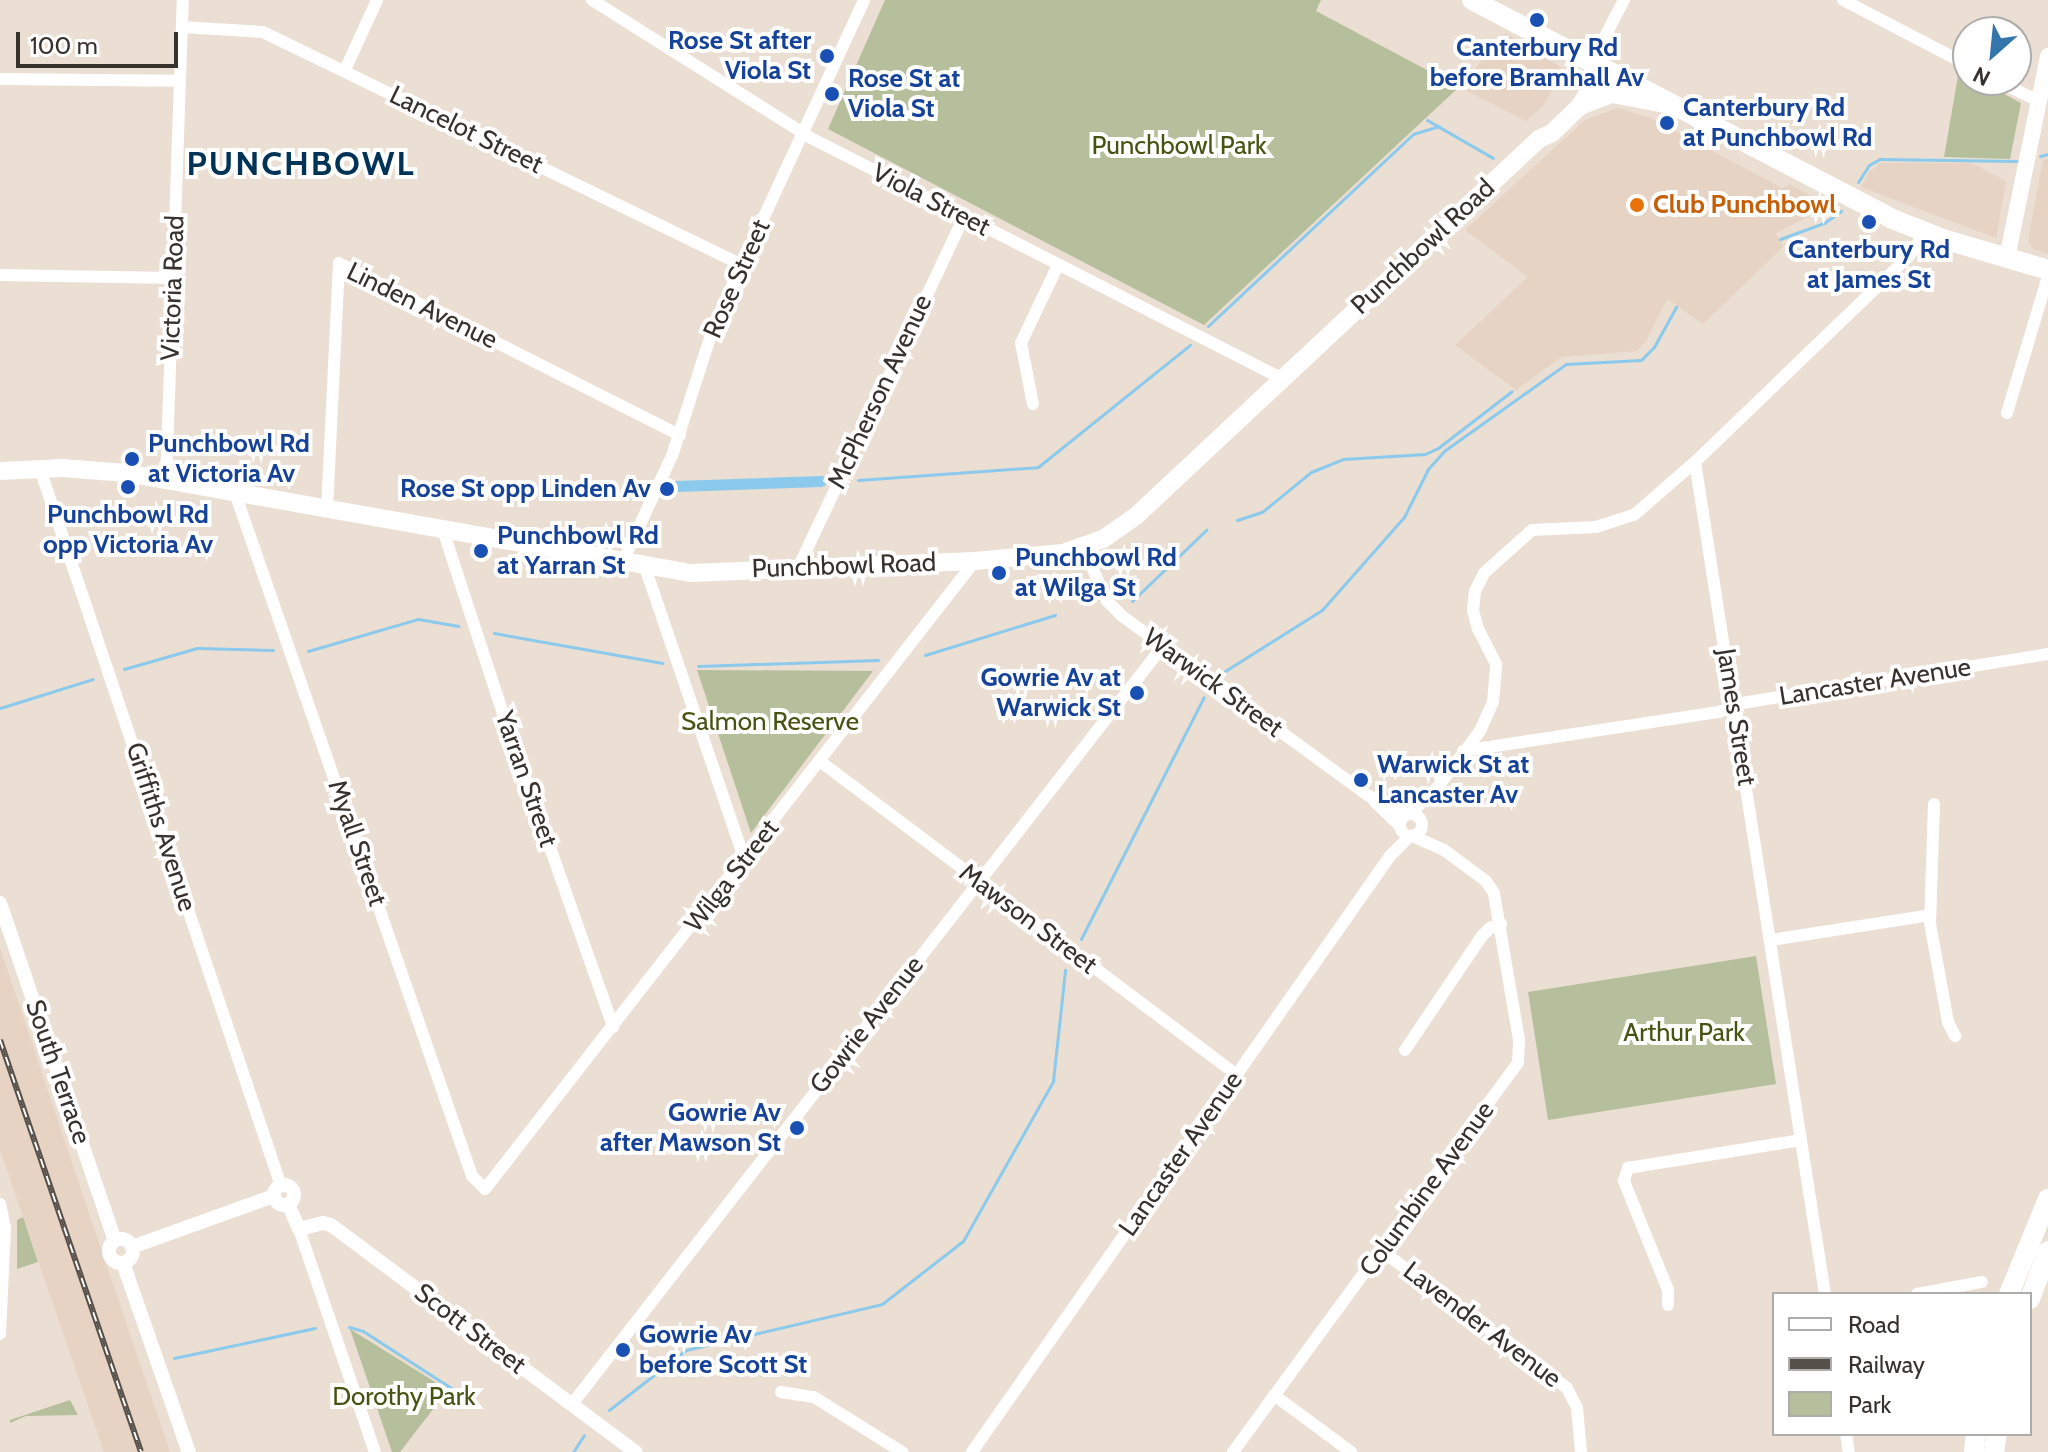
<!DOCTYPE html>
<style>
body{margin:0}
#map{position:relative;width:2048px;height:1452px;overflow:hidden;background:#ebded3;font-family:Cabin,sans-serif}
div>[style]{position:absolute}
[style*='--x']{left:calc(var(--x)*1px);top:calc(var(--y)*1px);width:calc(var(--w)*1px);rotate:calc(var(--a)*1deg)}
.built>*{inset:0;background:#e6d3c3}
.green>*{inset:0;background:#b6bf9c}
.stream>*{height:3px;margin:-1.5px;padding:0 1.5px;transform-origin:1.5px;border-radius:1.5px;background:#8bcaec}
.canal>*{height:11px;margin:-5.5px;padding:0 5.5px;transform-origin:5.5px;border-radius:5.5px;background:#8bcaec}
.minor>*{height:12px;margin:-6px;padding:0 6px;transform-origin:6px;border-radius:6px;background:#fff}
.minor>.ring{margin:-6px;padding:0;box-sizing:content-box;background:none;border:12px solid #fff;border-radius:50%}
.tertiary>*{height:14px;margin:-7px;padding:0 7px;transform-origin:7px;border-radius:7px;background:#fff}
.tertiary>.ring{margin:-7px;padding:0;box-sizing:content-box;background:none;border:14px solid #fff;border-radius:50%}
.secondary>*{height:16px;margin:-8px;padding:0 8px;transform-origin:8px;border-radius:8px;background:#fff}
.primary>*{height:18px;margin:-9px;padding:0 9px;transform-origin:9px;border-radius:9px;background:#fff}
.trunk>*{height:20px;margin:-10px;padding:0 10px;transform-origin:10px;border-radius:10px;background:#fff}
.rail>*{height:6px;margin-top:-3px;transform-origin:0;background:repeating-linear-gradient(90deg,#fff 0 9px,#56504a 0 18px);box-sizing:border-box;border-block:2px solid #56504a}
.dots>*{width:22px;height:22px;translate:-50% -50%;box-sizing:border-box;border:4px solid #fff;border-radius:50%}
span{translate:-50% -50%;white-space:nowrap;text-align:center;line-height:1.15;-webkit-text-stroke:8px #fff;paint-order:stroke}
.transit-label{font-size:26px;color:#164399;font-weight:700}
.right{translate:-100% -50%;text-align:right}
.left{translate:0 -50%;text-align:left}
.street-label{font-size:26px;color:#37322e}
.park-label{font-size:26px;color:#475312}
.food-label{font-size:26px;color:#c56008;font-weight:700}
.district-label{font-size:34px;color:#013356;font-weight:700;letter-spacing:2px}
.legend{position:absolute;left:1772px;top:1292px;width:260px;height:144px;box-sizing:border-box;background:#fff;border:2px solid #afadab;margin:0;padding:10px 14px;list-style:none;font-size:24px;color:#37322e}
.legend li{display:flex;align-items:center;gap:16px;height:40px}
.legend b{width:40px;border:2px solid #afadab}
.north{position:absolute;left:1952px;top:16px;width:80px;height:80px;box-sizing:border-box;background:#fff;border:2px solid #afadab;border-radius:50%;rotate:207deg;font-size:22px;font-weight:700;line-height:32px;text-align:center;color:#37322e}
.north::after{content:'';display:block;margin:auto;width:28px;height:36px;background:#3475ac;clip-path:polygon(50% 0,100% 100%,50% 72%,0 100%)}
.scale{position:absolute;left:16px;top:32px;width:162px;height:36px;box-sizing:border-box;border:4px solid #37322e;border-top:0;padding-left:10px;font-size:24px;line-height:28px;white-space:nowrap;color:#37322e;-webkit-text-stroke:6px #fff;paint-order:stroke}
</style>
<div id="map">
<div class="built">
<i style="clip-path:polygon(1506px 33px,1559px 66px,1559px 78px,1543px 106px,1526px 121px,1459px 87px)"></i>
<i style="clip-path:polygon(1618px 108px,1651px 118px,1782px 188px,1790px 184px,1829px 206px,1776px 233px,1783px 247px,1703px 324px,1667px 299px,1646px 341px,1637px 351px,1561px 357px,1516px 390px,1455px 345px,1528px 277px,1465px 230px,1585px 120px)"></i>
<i style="clip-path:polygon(2048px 159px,2048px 254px,2033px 249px,2028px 240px,2043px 160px)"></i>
<i style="clip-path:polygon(1881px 163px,1971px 163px,2006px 181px,1996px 238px,1861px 187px,1869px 172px)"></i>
<i style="clip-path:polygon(0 948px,97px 1237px,170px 1452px,104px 1452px,0 1150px)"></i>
</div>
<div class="green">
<i style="clip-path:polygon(885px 0,1321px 0,1316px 11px,1459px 87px,1204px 325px,828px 129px)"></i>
<i style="clip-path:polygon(1959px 70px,1968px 75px,1968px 80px,1978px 80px,2021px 103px,2010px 159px,1944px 157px)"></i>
<i style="clip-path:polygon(697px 670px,873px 671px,751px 833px)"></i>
<i style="clip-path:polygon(1756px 956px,1776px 1084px,1548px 1120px,1528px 992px)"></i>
<i style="clip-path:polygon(23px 1217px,38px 1262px,17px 1269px,17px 1220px)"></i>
<i style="clip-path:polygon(350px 1329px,448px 1390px,400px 1452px,392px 1452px)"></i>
<i style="clip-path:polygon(70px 1400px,78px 1415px,26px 1416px,10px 1423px,10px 1420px)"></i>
</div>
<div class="stream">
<i style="--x:1427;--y:120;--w:76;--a:29.9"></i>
<i style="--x:2040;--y:156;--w:8;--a:-14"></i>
<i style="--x:1858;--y:182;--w:20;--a:-57"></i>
<i style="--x:1869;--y:165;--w:13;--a:-29"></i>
<i style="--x:1880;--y:159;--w:137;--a:0.8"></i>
<i style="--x:1780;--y:239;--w:47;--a:-20"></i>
<i style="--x:1824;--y:223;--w:21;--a:-35"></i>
<i style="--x:1208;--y:326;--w:281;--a:-43.1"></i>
<i style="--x:1413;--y:134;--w:27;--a:-17"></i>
<i style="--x:858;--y:480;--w:180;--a:-4.1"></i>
<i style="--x:1038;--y:467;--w:195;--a:-38.8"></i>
<i style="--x:1237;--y:520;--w:26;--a:-18"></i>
<i style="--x:1262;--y:512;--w:63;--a:-39.2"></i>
<i style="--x:1311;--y:472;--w:35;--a:-22"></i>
<i style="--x:1343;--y:459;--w:82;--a:-3.5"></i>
<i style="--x:1425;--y:454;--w:14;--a:-25"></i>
<i style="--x:1438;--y:448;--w:93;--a:-37.6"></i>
<i style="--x:1132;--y:601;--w:103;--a:-43.8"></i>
<i style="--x:494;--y:633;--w:171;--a:10.1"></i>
<i style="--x:308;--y:651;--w:115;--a:-16.2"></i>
<i style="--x:418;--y:619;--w:41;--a:9.9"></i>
<i style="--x:925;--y:655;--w:136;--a:-17.1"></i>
<i style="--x:698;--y:666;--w:180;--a:-1.9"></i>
<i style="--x:124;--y:669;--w:76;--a:-16"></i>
<i style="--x:197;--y:648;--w:76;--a:1.5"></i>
<i style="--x:1225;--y:671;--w:115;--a:-32.2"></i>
<i style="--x:1322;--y:610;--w:124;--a:-48.6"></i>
<i style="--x:1404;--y:517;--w:54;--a:-63.4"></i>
<i style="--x:1428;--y:469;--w:24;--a:-48"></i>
<i style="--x:1444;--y:451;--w:150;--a:-35.5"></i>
<i style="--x:1566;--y:364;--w:75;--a:-3.1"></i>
<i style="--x:1641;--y:360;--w:18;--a:-45"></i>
<i style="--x:1654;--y:347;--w:46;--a:-61.2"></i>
<i style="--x:0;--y:708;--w:97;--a:-17.3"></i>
<i style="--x:1081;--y:939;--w:271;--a:-63.1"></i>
<i style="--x:349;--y:1327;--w:15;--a:16"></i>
<i style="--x:363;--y:1331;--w:105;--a:32.9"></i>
<i style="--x:174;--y:1358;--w:144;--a:-12"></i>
<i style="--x:609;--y:1410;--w:98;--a:-37.9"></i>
<i style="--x:686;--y:1350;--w:201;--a:-13.2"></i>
<i style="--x:882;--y:1304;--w:103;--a:-37.9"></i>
<i style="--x:963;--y:1241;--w:184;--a:-60.6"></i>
<i style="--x:1053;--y:1081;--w:112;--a:-83.8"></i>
<i style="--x:573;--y:1452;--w:20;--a:-57"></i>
</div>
<div class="canal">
<i style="--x:676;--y:486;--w:145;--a:-2"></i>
</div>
<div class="minor">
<i style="--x:592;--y:0;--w:259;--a:32.2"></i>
<i style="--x:811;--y:138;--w:530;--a:27.05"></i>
<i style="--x:1843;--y:0;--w:141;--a:27.5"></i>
<i style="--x:182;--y:27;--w:81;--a:3.5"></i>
<i style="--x:263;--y:32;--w:533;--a:25.94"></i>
<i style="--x:1594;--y:66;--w:19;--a:-74"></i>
<i style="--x:1599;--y:48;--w:54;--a:-62.5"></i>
<i style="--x:345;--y:70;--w:77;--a:-65.4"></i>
<i style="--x:0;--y:79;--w:179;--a:0.6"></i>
<i style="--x:1995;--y:80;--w:49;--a:25.5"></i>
<i style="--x:0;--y:275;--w:174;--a:1"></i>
<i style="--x:1033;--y:404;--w:62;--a:-101.1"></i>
<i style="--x:1021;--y:343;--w:86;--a:-64.6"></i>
<i style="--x:2007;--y:413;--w:143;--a:-73.3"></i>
<i style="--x:40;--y:469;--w:756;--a:71.42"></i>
<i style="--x:166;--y:481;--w:481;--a:-88"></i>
<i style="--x:235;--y:493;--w:723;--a:70.86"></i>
<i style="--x:472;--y:1176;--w:18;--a:45"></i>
<i style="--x:485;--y:1189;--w:797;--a:-52.04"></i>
<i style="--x:327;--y:509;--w:246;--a:-87.2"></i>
<i style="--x:339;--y:263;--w:382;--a:26.8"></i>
<i style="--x:443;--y:530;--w:190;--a:71.9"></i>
<i style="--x:502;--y:711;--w:335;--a:70.6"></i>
<i style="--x:1083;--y:547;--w:59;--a:66"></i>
<i style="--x:1107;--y:601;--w:21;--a:45"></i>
<i style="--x:1122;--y:616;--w:306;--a:36.1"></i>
<i style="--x:1369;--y:796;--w:42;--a:25.3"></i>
<i style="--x:622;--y:563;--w:118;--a:-65"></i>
<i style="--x:672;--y:456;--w:138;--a:-72.2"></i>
<i style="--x:714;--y:325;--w:358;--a:-65.2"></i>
<i style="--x:645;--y:567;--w:310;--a:71.2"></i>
<i style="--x:798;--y:568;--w:388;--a:-64.7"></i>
<i style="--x:1463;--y:751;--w:259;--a:-8.7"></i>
<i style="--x:1719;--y:712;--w:25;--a:-21"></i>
<i style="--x:1742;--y:703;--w:310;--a:-9.1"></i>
<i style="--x:821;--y:762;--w:521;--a:36.96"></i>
<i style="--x:1374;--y:801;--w:36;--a:44"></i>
<i style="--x:1934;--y:804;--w:119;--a:91.9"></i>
<i style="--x:1930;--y:923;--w:101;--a:79.7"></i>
<i style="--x:1948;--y:1022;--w:16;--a:63"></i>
<i style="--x:1410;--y:814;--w:37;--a:-44"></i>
<i style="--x:1437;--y:788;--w:71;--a:-53"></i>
<i style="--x:1480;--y:731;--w:32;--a:-66"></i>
<i style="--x:1493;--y:702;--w:38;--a:-85"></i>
<i style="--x:1496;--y:664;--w:39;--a:-117"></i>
<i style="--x:1478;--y:629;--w:20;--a:-105"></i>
<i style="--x:1473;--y:610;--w:19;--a:-84"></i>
<i style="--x:1475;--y:591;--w:20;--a:-63"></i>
<i style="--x:1484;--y:573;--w:64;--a:-41.9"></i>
<i style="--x:1532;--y:530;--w:64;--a:-2.7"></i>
<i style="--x:1596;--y:527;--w:40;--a:-18"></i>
<i style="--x:1634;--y:515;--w:81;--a:-41"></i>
<i class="ring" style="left:1400px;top:814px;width:10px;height:10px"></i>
<i style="--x:1771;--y:940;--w:161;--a:-8.9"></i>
<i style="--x:1405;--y:1050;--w:138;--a:-56"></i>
<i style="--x:1482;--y:936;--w:11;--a:-45"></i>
<i style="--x:1490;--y:928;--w:12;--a:-20"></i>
<i style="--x:0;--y:1204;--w:25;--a:78"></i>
<i style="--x:5;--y:1228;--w:106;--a:92.7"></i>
<i style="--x:299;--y:1229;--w:236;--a:71.2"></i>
<i style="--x:1382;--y:1251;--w:230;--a:36.5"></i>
<i style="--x:1567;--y:1388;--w:22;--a:63"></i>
<i style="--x:1577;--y:1408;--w:44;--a:84.8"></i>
<i style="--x:1825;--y:1294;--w:842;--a:-98.88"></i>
<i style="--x:1695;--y:462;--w:296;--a:-43.9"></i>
<i style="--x:1908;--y:257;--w:29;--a:-55"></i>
<i style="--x:1917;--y:1294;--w:66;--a:-10.5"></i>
<i style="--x:1668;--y:1305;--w:15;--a:-90"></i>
<i style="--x:1668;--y:1290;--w:118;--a:-112"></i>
<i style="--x:1624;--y:1181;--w:14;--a:-73"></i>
<i style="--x:1628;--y:1168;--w:175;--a:-9.2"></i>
<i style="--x:781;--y:1392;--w:33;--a:9"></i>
<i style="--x:814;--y:1397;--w:104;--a:32"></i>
<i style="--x:1274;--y:1395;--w:96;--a:36.5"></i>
<i style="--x:572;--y:1404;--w:961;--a:-52.06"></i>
<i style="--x:1846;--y:1434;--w:18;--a:81"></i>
<i style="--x:972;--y:1452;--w:728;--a:-54.96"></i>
<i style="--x:1390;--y:856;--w:28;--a:-45"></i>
<i style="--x:1233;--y:1452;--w:483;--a:-53.8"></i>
<i style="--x:1518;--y:1062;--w:22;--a:-87"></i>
<i style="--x:1519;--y:1040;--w:149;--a:-99.7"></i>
<i style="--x:1494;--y:893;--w:14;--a:-124"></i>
<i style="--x:1486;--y:881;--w:52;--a:-143.6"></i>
<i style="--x:1444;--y:850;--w:35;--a:-156"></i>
</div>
<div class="tertiary">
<i style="--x:0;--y:903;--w:356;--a:71.2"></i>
<i class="ring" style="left:274px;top:1185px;width:6px;height:6px"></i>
<i style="--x:288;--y:1204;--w:27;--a:66"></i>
<i style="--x:299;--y:1229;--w:25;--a:-14"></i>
<i style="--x:323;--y:1223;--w:8;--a:14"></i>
<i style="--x:331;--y:1225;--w:380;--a:36.7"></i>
<i class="ring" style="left:109px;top:1239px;width:10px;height:10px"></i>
<i style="--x:132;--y:1247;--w:151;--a:-19.8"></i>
<i style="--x:123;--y:1263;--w:200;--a:70.8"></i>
</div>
<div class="secondary">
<i style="--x:2007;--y:258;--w:206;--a:-78.5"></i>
</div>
<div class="primary">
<i style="--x:1580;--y:106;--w:34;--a:-21"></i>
<i style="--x:1612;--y:94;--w:59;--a:10.7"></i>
<i style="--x:0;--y:471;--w:63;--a:-2.7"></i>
<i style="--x:63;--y:468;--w:63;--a:4.5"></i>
<i style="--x:126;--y:473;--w:574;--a:10.04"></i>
<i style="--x:691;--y:573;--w:284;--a:-2.4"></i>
<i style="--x:975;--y:561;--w:88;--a:-5.2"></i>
<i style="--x:1063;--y:553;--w:42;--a:-19.3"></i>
<i style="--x:1103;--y:539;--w:40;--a:-34.9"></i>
<i style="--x:1136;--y:516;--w:552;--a:-43.09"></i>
<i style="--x:1539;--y:139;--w:14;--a:-25"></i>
<i style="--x:1552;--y:133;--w:37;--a:-44"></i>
<i style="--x:1579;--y:107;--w:31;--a:-57"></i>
<i style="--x:1596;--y:81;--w:15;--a:-98"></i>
</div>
<div class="trunk">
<i style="--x:1472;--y:0;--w:471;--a:27.5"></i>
<i style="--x:1890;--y:218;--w:57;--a:21.6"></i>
<i style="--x:1943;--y:239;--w:109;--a:16.4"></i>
<i style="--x:2009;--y:1294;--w:103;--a:-67.7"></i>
<i style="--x:2030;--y:1299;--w:51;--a:-69.4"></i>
<i style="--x:1974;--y:1452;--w:18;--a:-84"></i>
<i style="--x:1994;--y:1452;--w:18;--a:-81"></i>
</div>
<div class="rail">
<i style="--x:0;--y:1040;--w:435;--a:71.1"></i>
</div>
<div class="dots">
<i style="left:1537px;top:20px;background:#1a4fb4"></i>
<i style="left:827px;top:56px;background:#1a4fb4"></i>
<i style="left:832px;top:94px;background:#1a4fb4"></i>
<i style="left:1667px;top:123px;background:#1a4fb4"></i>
<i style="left:1637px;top:205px;background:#e8710a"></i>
<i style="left:1869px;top:222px;background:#1a4fb4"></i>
<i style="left:132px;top:459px;background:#1a4fb4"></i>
<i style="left:128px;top:487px;background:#1a4fb4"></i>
<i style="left:667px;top:489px;background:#1a4fb4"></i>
<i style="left:481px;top:551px;background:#1a4fb4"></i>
<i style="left:999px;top:573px;background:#1a4fb4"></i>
<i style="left:1137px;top:693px;background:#1a4fb4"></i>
<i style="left:1361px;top:780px;background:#1a4fb4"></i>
<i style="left:797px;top:1128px;background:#1a4fb4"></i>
<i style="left:623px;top:1350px;background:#1a4fb4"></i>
</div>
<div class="transit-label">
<span class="right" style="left:811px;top:56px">Rose St after<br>Viola St</span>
<span style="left:1537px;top:63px">Canterbury Rd<br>before Bramhall Av</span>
<span class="left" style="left:848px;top:94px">Rose St at<br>Viola St</span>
<span class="left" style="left:1683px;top:123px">Canterbury Rd<br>at Punchbowl Rd</span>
<span style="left:1869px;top:265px">Canterbury Rd<br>at James St</span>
<span class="left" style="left:148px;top:459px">Punchbowl Rd<br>at Victoria Av</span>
<span class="right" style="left:651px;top:489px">Rose St opp Linden Av</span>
<span style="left:128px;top:530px">Punchbowl Rd<br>opp Victoria Av</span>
<span class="left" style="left:497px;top:551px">Punchbowl Rd<br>at Yarran St</span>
<span class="left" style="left:1015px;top:573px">Punchbowl Rd<br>at Wilga St</span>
<span class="right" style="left:1121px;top:693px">Gowrie Av at<br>Warwick St</span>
<span class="left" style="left:1377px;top:780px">Warwick St at<br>Lancaster Av</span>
<span class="right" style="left:781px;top:1128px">Gowrie Av<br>after Mawson St</span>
<span class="left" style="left:639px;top:1350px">Gowrie Av<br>before Scott St</span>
</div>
<div class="street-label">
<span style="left:466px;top:130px;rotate:26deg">Lancelot Street</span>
<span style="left:931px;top:200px;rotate:27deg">Viola Street</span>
<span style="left:1423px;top:247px;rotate:-43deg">Punchbowl Road</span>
<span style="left:737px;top:279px;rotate:-66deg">Rose Street</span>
<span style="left:173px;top:288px;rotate:-88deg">Victoria Road</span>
<span style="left:422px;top:306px;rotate:26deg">Linden Avenue</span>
<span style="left:880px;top:392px;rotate:-65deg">McPherson Avenue</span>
<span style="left:844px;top:566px;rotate:-2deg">Punchbowl Road</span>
<span style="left:1875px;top:682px;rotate:-9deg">Lancaster Avenue</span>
<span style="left:1213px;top:683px;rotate:36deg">Warwick Street</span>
<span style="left:1736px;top:717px;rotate:81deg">James Street</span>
<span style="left:526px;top:779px;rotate:71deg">Yarran Street</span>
<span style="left:161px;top:827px;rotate:72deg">Griffiths Avenue</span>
<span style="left:357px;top:843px;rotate:71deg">Myall Street</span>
<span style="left:732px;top:876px;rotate:-52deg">Wilga Street</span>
<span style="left:1028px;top:919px;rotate:37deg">Mawson Street</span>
<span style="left:867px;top:1025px;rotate:-52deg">Gowrie Avenue</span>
<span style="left:58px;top:1072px;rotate:71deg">South Terrace</span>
<span style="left:1181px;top:1154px;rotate:-55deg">Lancaster Avenue</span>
<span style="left:1427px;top:1189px;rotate:-54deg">Columbine Avenue</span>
<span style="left:1482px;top:1325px;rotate:37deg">Lavender Avenue</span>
<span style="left:470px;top:1329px;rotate:37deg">Scott Street</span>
</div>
<div class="park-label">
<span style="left:1179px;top:146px">Punchbowl Park</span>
<span style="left:770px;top:722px">Salmon Reserve</span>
<span style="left:1684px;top:1033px">Arthur Park</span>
<span style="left:404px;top:1397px">Dorothy Park</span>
</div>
<div class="food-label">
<span class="left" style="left:1653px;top:205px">Club Punchbowl</span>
</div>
<div class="district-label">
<span style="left:301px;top:164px">PUNCHBOWL</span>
</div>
<ul class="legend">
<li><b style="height:10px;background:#fff"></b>Road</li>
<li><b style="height:10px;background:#56504a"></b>Railway</li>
<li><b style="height:22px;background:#b6bf9c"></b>Park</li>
</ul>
<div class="north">N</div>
<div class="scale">100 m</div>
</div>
